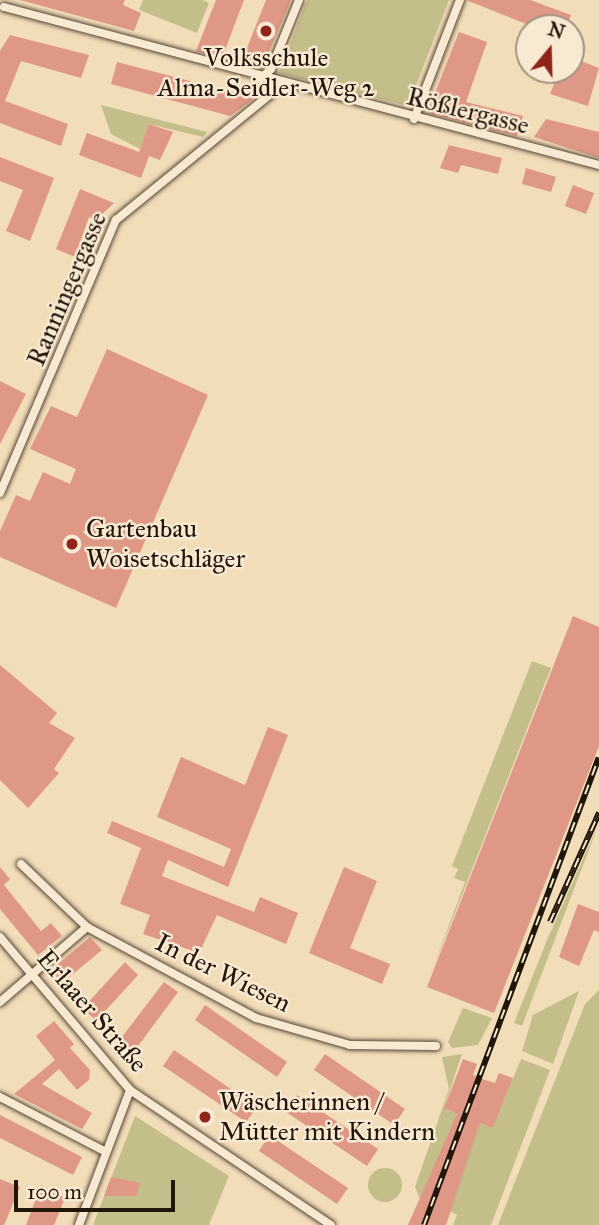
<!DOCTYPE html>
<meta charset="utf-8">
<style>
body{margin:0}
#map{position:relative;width:599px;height:1225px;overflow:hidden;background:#f2ddb9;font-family:"IM FELL Great Primer",serif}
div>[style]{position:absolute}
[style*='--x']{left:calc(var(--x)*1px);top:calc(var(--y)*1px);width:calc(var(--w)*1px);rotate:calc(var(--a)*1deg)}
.green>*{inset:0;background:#c3be8a}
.round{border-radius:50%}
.building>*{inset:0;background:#df9885}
.roads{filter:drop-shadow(0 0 2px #564736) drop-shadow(0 0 2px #564736)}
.street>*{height:8px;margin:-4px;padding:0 4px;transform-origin:4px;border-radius:4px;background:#f7e9d2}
.rail>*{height:6px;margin-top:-3px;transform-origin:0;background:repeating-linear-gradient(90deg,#f7e9d2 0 10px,#22150a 0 20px);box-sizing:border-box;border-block:2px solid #22150a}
.dots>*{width:19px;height:19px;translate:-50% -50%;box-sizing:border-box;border:4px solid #f7e9d2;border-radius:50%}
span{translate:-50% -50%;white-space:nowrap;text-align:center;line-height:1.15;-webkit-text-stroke:5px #f7e9d2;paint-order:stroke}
.poi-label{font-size:26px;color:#22150a}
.left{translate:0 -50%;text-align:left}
.street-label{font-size:26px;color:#22150a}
.north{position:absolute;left:515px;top:14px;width:70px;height:70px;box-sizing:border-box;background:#f7e9d2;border:2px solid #a29482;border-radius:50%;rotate:19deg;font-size:19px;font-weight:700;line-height:28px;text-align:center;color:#22150a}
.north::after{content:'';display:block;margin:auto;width:24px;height:32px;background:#8f2418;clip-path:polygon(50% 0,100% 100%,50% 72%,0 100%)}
.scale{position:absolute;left:14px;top:1180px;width:161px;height:32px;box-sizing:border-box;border:4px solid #22150a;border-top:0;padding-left:9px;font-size:21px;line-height:24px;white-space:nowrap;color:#22150a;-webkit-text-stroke:5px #f7e9d2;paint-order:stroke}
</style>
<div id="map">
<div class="green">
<i style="clip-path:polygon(143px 0,203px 0,209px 3px,197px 33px,139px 10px)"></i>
<i style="clip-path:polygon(307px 0,449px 0,408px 106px,279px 73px)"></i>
<i style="clip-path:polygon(101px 105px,207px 132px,203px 137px,149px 124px,140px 149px,111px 134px)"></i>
<i style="clip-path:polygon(532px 661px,551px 668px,429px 979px,465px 882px,454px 878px,458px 869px,452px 866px)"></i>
<i style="clip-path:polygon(599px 823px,522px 1026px,514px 1023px,547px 940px)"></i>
<i style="clip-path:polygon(599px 990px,599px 1225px,498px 1225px,585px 1004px)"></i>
<i style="clip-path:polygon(579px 991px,553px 1064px,522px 1051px,533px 1015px)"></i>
<i style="clip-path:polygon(463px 1008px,492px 1018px,478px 1045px,452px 1048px,448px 1042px)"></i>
<i style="clip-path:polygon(462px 1054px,444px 1108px,457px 1114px,422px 1204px,415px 1187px,449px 1089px,442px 1057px)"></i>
<i style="clip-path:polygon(521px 1059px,550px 1070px,491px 1225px,453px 1225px,457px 1215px,447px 1210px,480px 1123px,493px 1127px)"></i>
<i style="clip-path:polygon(135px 1116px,229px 1176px,209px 1225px,93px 1225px)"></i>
<i class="round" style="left:368px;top:1168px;width:34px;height:34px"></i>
</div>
<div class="building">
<i style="clip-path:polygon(20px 0,125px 0,123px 5px,141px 13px,134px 31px)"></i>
<i style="clip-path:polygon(216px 0,244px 0,222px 58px,196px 51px)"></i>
<i style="clip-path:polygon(266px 0,291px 0,262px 68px,241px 63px)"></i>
<i style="clip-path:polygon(466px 0,530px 0,571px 15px,566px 28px,536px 28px)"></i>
<i style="clip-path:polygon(459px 32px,487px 42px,466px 102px,523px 116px,517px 136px,427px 113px)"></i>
<i style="clip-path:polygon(10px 35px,89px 55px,81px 78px,21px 61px,5px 101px,68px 124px,61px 146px,0 123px,0 51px)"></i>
<i style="clip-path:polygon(571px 57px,599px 68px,588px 106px,550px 94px,560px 70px,571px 70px)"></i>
<i style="clip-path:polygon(117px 62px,255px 98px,230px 116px,111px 84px)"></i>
<i style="clip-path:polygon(546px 119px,599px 132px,599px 158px,534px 137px)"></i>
<i style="clip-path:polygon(149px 124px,173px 132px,160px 160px,149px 156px,141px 178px,79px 155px,87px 133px,139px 152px)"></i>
<i style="clip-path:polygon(449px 145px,502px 158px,498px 174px,461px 165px,458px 173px,440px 168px)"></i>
<i style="clip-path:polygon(0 157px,54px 178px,30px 241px,6px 231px,23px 190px,0 181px)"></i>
<i style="clip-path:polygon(526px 168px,556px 177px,551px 192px,522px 184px)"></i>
<i style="clip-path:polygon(573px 185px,594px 193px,586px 214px,565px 206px)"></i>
<i style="clip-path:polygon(80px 189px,114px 203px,96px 220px,89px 217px,75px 257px,56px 249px)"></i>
<i style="clip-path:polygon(107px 349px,208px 395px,116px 608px,0 557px,0 531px,16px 495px,30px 501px,43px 472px,70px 484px,76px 469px,30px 449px,51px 406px,77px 417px)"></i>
<i style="clip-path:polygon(0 381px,26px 394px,0 444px)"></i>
<i style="clip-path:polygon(573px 616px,599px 627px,599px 746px,494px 1013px,427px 987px)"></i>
<i style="clip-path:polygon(0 665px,57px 713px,49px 723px,75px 738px,54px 769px,59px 773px,28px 808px,0 780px)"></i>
<i style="clip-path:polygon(268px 727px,288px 735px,228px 887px,168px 860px,162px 876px,254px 912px,260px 897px,298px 913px,286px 944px,217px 915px,199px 953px,143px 934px,150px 915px,120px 904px,141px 848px,107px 833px,112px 821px,224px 867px,231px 849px,157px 817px,181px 757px,245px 785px)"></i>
<i style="clip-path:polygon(0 867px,10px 879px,4px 885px,41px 931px,51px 923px,62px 936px,38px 955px,0 909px)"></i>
<i style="clip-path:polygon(344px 867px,377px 881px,350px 948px,390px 964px,382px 984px,309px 953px)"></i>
<i style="clip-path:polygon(578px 904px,599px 912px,599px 932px,594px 930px,579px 966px,559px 957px)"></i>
<i style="clip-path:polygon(90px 937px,102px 950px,62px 983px,51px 970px)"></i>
<i style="clip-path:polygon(125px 962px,138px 975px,96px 1021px,83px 1008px)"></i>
<i style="clip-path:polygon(164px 982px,178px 992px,130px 1057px,115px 1046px)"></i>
<i style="clip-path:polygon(205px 1005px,287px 1062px,277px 1077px,195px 1020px)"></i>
<i style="clip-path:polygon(54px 1021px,74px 1044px,70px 1048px,90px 1070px,89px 1080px,77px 1090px,59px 1069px,42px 1084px,92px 1113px,82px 1129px,14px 1094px,55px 1060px,36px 1036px)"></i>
<i style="clip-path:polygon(174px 1050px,257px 1107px,246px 1122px,163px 1066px)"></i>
<i style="clip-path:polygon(325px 1054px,405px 1109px,394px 1125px,314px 1070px)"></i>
<i style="clip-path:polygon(463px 1059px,477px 1064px,473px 1075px,479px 1078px,495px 1083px,499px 1073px,513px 1078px,493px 1128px,480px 1123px,446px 1225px,408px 1225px,457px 1114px,444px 1108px)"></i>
<i style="clip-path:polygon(297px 1095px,378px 1149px,367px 1166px,286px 1112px)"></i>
<i style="clip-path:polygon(0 1115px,82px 1157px,73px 1175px,0 1138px)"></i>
<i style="clip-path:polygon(269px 1135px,348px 1188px,337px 1204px,259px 1151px)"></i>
<i style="clip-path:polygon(111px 1177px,140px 1183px,136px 1196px,104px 1196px)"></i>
<i style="clip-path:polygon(0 1179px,20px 1187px,4px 1225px,0 1225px)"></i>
<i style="clip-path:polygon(41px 1185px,65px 1198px,54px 1225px,26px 1225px)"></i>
</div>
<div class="roads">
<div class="street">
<i style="--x:4;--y:7;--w:616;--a:14.87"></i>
<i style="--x:260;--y:79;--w:15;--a:-42"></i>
<i style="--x:271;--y:69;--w:74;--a:-67.9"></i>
<i style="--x:414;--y:119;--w:128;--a:-68.9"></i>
<i style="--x:0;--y:493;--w:297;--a:-67"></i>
<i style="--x:116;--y:220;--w:215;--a:-39.2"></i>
<i style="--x:21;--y:864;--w:91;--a:43.7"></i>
<i style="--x:87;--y:927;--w:192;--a:28.3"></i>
<i style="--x:256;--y:1018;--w:98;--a:16"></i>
<i style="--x:350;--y:1045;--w:86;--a:0.7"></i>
<i style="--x:0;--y:937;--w:201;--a:49.6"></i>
<i style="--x:130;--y:1090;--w:242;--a:33.9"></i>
<i style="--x:0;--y:1002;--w:115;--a:-40.8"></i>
<i style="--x:0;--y:1097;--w:119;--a:27.4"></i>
<i style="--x:79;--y:1225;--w:144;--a:-69.3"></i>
</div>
</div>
<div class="rail">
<i style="--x:550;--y:922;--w:120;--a:-65.8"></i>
<i style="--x:424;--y:1225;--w:499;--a:-69.5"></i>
</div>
<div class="dots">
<i style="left:266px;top:31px;background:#8f2418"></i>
<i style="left:72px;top:544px;background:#8f2418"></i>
<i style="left:205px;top:1117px;background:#8f2418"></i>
</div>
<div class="poi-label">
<span style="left:266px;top:73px">Volksschule<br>Alma-Seidler-Weg 2</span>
<span class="left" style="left:86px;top:544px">Gartenbau<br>Woisetschläger</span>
<span class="left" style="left:219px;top:1117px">Wäscherinnen /<br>Mütter mit Kindern</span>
</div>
<div class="street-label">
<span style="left:468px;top:111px;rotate:14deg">Rößlergasse</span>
<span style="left:67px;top:289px;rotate:-67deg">Ranningergasse</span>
<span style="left:223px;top:973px;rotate:26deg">In der Wiesen</span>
<span style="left:92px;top:1011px;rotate:49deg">Erlaaer Straße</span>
</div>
<div class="north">N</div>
<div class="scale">100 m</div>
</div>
